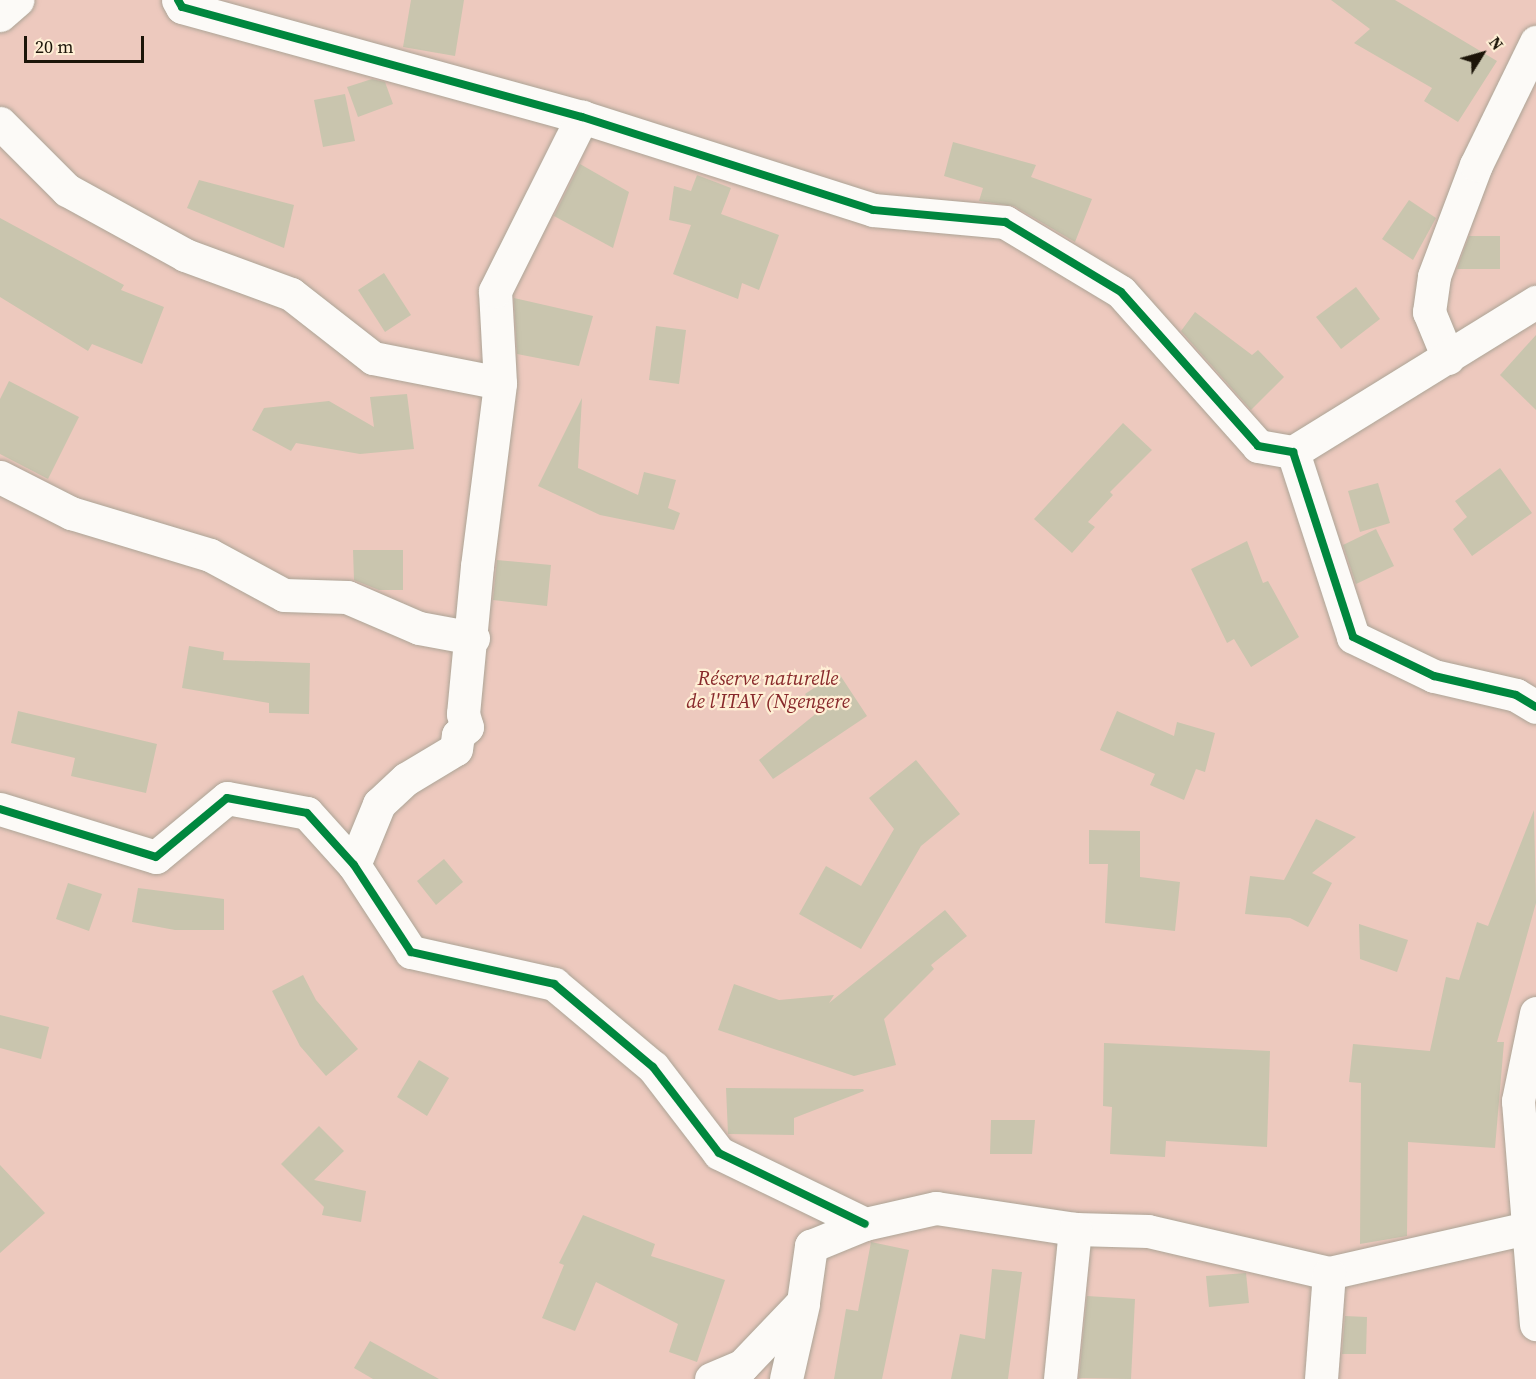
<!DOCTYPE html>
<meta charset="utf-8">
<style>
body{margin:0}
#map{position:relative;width:1536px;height:1379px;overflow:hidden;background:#e9decc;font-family:"Source Serif 4",serif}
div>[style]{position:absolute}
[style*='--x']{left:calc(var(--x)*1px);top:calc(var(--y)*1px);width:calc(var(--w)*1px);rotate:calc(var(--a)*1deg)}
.green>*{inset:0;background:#edc9be}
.building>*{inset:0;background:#c9c5ae}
.roads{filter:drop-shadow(0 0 2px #aca496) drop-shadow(0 0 2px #aca496)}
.minor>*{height:33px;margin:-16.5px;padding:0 16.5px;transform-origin:16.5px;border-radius:16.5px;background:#fcfaf7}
.cycleway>*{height:8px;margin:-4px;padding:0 4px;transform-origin:4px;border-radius:4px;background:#00873e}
span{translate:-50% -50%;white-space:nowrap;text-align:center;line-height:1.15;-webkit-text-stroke:4.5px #ffefd5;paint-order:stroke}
.park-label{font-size:20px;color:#88292b;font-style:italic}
.north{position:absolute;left:1452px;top:24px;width:60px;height:60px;-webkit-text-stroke:4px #ffefd5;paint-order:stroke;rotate:53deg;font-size:16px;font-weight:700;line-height:24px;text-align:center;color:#1c1509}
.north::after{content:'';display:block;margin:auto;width:21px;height:27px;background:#1c1509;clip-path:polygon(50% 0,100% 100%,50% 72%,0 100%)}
.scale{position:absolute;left:24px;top:36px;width:120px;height:27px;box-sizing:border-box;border:3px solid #1c1509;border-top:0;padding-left:8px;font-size:18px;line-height:21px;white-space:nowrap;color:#1c1509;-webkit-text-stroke:4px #ffefd5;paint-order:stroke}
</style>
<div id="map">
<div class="green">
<i style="clip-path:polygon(0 0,1536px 0,1536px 1379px,0 1379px)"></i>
</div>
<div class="building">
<i style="clip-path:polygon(411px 0,464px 0,455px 56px,403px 47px)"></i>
<i style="clip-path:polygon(1331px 0,1395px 0,1497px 61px,1458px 122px,1424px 101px,1432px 88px,1354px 43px,1370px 29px)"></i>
<i style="clip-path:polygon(372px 79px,385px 82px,393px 104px,358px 117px,347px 87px)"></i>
<i style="clip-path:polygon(345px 94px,355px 141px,323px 147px,314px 100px)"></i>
<i style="clip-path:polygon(953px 142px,1036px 165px,1031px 177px,1092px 199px,1075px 242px,1014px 206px,979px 201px,983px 188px,944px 176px)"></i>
<i style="clip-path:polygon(580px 164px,629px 192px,613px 248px,554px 216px)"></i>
<i style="clip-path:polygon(697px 175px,731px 188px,721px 214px,779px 235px,759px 290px,742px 283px,738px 299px,673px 274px,691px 225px,669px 220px,674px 186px,691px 191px)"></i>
<i style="clip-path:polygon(199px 180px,294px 205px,284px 248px,187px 208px)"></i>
<i style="clip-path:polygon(1409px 200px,1436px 218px,1413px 260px,1382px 239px)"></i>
<i style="clip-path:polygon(0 218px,124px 285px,121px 290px,164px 307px,142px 364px,92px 344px,88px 351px,0 297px)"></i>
<i style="clip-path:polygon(1469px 236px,1500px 236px,1500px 269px,1457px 269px)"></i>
<i style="clip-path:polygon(384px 273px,411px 315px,385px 332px,358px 290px)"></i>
<i style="clip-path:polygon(1356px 287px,1380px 319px,1341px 349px,1316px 317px)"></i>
<i style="clip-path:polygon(514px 298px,593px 316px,579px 366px,517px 354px)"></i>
<i style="clip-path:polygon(1195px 312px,1252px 355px,1258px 350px,1284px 377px,1251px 410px,1181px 331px)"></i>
<i style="clip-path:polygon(656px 326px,686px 330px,679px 384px,649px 380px)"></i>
<i style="clip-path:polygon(1536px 335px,1536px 410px,1500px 375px)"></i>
<i style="clip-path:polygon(9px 381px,79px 417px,48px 479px,0 454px,0 399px)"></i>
<i style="clip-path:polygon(407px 394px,414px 449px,360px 454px,296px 443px,291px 451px,252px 430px,264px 408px,329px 401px,374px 427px,370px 397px)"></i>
<i style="clip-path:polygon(582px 398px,578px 468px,638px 495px,644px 472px,676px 480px,668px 508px,680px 513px,674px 530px,600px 515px,538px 486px)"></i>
<i style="clip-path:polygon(1123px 423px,1152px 450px,1110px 492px,1113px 495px,1088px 522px,1095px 527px,1072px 553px,1034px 519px)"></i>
<i style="clip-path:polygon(1500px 468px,1532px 513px,1472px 556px,1453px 529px,1467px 517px,1455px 501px)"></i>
<i style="clip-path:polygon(1378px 483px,1390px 523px,1360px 532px,1348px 491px)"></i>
<i style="clip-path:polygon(1376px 529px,1394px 566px,1356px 584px,1343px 545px)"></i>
<i style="clip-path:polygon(1247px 541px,1263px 583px,1268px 581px,1299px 637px,1251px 667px,1234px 639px,1227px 643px,1191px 569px)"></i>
<i style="clip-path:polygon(353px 550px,403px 550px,403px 590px,379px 590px,354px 580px)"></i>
<i style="clip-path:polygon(497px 560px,551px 565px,547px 606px,493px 600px)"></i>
<i style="clip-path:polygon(189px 646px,224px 652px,223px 660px,310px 663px,309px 714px,269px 713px,269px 703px,182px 688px)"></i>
<i style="clip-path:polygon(838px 672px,867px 716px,773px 779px,759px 760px,818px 712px,805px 694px)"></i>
<i style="clip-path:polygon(18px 711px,157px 744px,146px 793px,71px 776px,75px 758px,11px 743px)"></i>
<i style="clip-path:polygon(1117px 711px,1174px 736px,1177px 722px,1215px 733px,1205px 772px,1196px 769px,1184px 800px,1150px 785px,1155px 774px,1100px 750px)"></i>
<i style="clip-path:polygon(916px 760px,960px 814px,921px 846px,861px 949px,799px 914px,826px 866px,861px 886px,894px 829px,869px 798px)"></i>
<i style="clip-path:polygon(1534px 810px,1536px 903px,1497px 1042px,1504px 1042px,1495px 1148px,1408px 1142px,1407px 1236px,1360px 1244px,1361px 1083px,1349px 1082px,1353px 1044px,1430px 1051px,1446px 977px,1459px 980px,1477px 922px,1488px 926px)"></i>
<i style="clip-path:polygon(1316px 819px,1356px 837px,1312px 873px,1332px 883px,1308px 927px,1290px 918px,1245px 914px,1250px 876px,1284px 880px)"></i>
<i style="clip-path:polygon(1089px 830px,1140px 831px,1140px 877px,1180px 882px,1175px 931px,1105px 923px,1108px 864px,1089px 864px)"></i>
<i style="clip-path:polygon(444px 859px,463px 882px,436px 905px,417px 881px)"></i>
<i style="clip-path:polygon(68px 883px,102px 894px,89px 931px,56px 919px)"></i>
<i style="clip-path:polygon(138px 888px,224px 899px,224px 930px,175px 930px,132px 922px)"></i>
<i style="clip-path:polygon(945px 910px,967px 936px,931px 965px,934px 969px,884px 1019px,896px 1065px,854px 1076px,718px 1030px,734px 984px,779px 1000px,834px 995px,829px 1003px)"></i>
<i style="clip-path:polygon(1359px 924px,1408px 940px,1397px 972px,1360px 959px)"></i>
<i style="clip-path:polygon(303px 975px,316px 1000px,358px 1049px,326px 1076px,300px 1046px,272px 991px)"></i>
<i style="clip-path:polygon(0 1015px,49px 1027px,41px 1059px,0 1048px)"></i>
<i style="clip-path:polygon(1104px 1043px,1270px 1051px,1267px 1147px,1166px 1141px,1165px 1157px,1110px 1154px,1112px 1107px,1103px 1106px)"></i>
<i style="clip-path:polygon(419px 1060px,449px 1078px,427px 1116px,397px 1097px)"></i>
<i style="clip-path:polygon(726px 1088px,863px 1089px,864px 1091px,794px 1118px,794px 1135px,728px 1134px)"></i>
<i style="clip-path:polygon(991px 1120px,1035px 1120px,1032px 1154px,990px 1154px)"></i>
<i style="clip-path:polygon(319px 1126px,344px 1151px,314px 1180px,366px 1191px,361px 1222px,322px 1215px,324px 1207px,281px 1164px)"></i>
<i style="clip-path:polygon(0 1165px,45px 1213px,0 1253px)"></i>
<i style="clip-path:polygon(583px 1215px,655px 1244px,651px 1256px,725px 1280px,697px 1362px,669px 1352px,678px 1324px,596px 1282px,575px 1331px,542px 1318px,564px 1265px,559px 1263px)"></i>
<i style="clip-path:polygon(871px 1242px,909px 1250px,882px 1379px,834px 1379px,846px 1309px,858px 1311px)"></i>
<i style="clip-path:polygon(992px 1269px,1022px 1272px,1008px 1379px,951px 1379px,960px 1334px,985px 1339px)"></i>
<i style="clip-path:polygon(1246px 1273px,1249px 1303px,1209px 1307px,1206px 1276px)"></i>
<i style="clip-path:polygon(1087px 1296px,1135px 1299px,1131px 1379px,1079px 1378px)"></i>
<i style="clip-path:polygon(1345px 1316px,1367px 1317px,1366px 1354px,1342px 1354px)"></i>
<i style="clip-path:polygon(370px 1341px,439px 1379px,373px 1379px,354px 1368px)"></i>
</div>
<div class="roads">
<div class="minor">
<i style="--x:178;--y:0;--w:8;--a:60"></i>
<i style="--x:182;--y:7;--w:415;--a:15.4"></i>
<i style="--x:582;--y:117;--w:305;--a:17.7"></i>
<i style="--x:873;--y:210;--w:133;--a:5.2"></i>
<i style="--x:1005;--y:222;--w:135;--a:31.1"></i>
<i style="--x:1121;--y:292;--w:206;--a:48.3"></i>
<i style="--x:1258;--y:446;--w:36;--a:10"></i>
<i style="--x:1293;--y:452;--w:194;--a:72"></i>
<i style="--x:1353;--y:637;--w:90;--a:25.7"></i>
<i style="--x:1434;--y:676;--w:84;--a:13"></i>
<i style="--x:1516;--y:695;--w:23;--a:31"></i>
<i style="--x:0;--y:15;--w:23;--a:-41"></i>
<i style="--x:0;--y:123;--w:95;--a:45"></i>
<i style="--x:67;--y:190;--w:135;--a:28.8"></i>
<i style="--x:185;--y:255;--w:113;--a:20.2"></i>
<i style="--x:291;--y:294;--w:104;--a:38"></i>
<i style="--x:373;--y:358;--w:129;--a:11.1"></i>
<i style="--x:1448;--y:358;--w:50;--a:-112.4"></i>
<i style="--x:1429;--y:312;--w:36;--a:-82"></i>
<i style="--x:1434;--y:276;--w:119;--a:-69.3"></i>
<i style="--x:1476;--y:165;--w:137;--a:-64"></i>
<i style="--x:1293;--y:452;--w:286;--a:-31.7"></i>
<i style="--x:0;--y:477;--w:80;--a:26.9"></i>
<i style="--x:71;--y:513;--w:145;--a:16.8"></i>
<i style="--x:210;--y:555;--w:84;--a:28.4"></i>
<i style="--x:284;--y:595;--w:63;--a:1.8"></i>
<i style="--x:347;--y:597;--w:78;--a:23.3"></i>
<i style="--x:419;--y:628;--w:55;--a:10.5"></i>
<i style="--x:0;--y:809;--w:163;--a:17.1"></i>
<i style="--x:156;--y:857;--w:92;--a:-39.7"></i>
<i style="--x:227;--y:798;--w:81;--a:10.6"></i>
<i style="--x:307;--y:813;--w:70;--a:47.9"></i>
<i style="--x:354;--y:865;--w:104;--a:56.8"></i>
<i style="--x:411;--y:952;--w:147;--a:12.6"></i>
<i style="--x:554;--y:984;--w:129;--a:40"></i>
<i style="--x:653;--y:1067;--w:108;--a:52.5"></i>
<i style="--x:719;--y:1153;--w:162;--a:25.9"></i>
<i style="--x:354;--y:865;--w:66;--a:-67.7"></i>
<i style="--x:379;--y:804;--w:37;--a:-43"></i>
<i style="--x:406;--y:779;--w:58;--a:-31"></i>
<i style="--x:456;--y:749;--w:14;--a:-82"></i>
<i style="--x:458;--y:735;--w:12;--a:-42"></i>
<i style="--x:467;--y:727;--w:14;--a:-107"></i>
<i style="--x:463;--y:714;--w:149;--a:-84.6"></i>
<i style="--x:477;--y:566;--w:184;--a:-82.8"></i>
<i style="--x:500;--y:383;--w:92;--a:-93.1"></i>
<i style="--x:495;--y:291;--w:195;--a:-63.4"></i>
<i style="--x:1536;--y:1013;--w:90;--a:101.6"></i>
<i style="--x:1518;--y:1101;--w:224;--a:85.4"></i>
<i style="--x:711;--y:1379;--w:34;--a:-23"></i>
<i style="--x:742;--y:1366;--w:88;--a:-46.4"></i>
<i style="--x:803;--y:1302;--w:57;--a:-81.9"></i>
<i style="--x:811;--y:1246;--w:58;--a:-22.2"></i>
<i style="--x:865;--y:1224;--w:73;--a:-12.7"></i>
<i style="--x:936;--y:1208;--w:141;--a:8.6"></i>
<i style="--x:1075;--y:1229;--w:73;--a:1.6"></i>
<i style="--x:1148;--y:1231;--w:186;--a:13.1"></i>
<i style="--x:1329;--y:1273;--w:212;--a:-12.8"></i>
<i style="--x:786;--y:1379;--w:77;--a:-77.2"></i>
<i style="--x:1060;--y:1379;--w:151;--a:-84.3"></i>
<i style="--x:1321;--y:1379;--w:106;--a:-85.7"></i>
</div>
</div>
<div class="cycleway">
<i style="--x:178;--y:0;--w:8;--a:60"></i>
<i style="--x:182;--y:7;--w:415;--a:15.4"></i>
<i style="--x:582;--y:117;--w:305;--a:17.7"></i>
<i style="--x:873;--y:210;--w:133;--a:5.2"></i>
<i style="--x:1005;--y:222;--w:135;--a:31.1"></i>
<i style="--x:1121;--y:292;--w:206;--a:48.3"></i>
<i style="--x:1258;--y:446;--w:36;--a:10"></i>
<i style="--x:1293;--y:452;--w:194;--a:72"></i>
<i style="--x:1353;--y:637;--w:90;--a:25.7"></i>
<i style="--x:1434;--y:676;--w:84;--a:13"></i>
<i style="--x:1516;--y:695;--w:23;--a:31"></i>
<i style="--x:0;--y:809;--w:163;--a:17.1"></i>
<i style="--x:156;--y:857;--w:92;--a:-39.7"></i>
<i style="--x:227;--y:798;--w:81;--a:10.6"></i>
<i style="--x:307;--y:813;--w:70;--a:47.9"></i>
<i style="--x:354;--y:865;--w:104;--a:56.8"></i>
<i style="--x:411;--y:952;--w:147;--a:12.6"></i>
<i style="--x:554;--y:984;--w:129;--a:40"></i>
<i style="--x:653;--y:1067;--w:108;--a:52.5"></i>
<i style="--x:719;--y:1153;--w:162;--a:25.9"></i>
</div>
<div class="park-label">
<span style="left:768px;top:690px">Réserve naturelle<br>de l'ITAV (Ngengere</span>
</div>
<div class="north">N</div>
<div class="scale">20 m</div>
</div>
